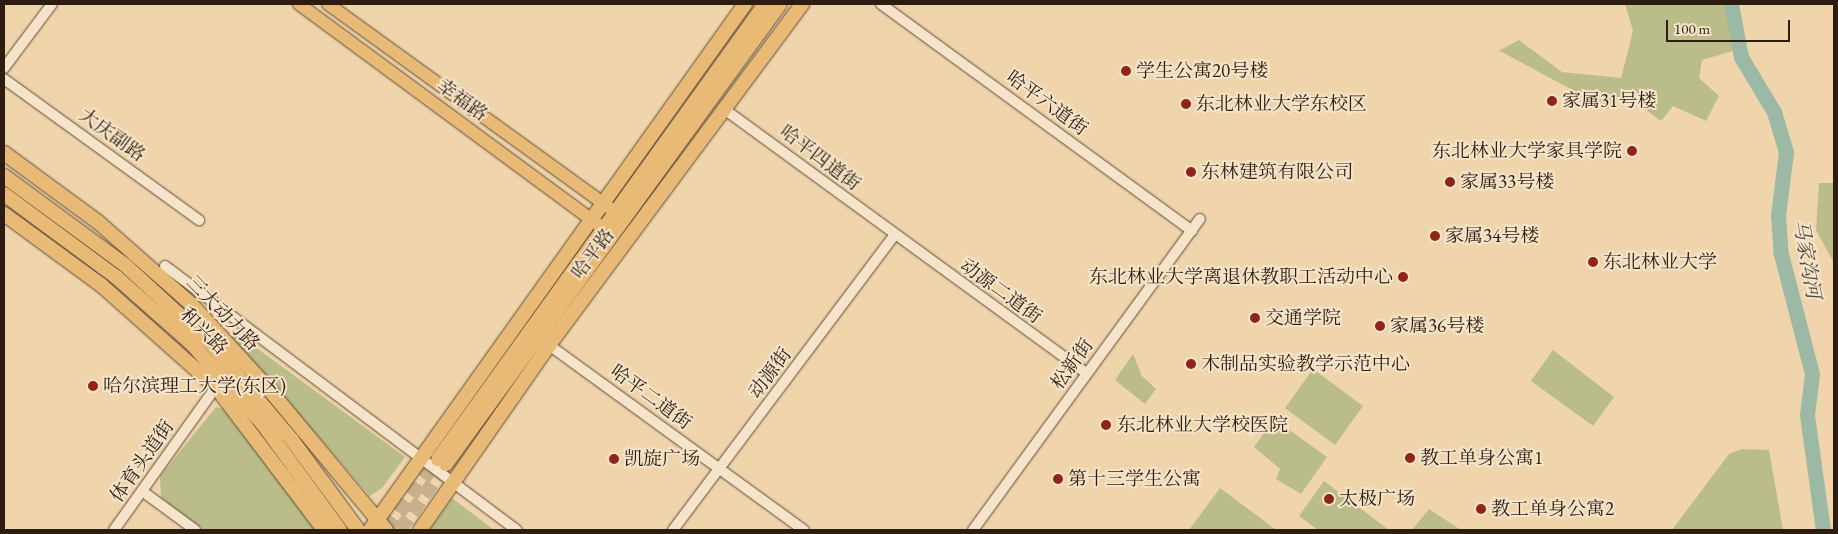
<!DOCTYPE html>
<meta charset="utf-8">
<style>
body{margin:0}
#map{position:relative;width:1838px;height:534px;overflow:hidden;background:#f0d5ac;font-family:"EB Garamond","Noto Serif SC",serif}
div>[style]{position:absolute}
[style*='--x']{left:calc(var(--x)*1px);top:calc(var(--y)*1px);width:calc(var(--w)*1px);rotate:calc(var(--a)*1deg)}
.green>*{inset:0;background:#babd89}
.river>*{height:15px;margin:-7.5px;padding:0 7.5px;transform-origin:7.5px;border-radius:7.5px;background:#9bb9a5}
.highway-tunnel>*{height:14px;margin-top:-7px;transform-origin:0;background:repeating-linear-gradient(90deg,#c9b08d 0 14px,transparent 0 21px)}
.roads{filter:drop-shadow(0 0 1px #5e4b37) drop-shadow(0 0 1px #5e4b37)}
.minor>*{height:10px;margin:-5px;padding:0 5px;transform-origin:5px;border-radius:5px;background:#f5e4c9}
.major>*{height:12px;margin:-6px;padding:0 6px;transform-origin:6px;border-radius:6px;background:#e8ba76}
.highway>*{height:14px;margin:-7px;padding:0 7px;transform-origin:7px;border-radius:7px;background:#e8ba76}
.dots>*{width:14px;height:14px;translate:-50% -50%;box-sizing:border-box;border:2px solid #f5e4c9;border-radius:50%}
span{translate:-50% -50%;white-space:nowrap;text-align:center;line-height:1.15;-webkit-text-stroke:4px #f5e4c9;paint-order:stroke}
.poi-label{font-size:19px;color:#2d1d10}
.left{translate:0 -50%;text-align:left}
.right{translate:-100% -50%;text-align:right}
.street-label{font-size:19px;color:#2d1d10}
.water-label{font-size:20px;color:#4e4c3d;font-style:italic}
.frame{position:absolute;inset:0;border:5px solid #2d1d10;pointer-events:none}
.scale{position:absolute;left:1666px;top:20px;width:124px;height:22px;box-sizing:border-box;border:2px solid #2d1d10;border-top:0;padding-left:6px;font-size:15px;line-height:18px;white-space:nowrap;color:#2d1d10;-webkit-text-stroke:4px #f5e4c9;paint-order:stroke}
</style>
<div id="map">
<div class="green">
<i style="clip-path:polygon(1625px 4px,1732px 4px,1746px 47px,1702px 60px,1699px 78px,1719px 96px,1706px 121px,1673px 106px,1661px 121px,1623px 93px,1608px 109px,1500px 51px,1496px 52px,1519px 40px,1562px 72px,1621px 78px,1633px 31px)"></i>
<i style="clip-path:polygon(1819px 183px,1834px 183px,1834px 263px,1816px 230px)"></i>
<i style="clip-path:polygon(235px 332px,405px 457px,382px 488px,370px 496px,231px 337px)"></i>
<i style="clip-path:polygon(1553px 350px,1614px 397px,1593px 426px,1531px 381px)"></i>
<i style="clip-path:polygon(1133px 354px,1142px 376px,1156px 389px,1145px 404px,1115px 380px)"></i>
<i style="clip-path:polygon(1313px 369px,1363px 406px,1335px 445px,1285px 408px)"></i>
<i style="clip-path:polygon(216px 407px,223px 409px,319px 530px,204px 530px,161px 498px,160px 476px)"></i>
<i style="clip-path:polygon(1274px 419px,1327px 457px,1301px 494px,1276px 479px,1280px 469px,1254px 447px)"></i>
<i style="clip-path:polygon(1741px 449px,1769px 450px,1783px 530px,1672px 530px,1729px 454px)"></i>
<i style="clip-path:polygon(1324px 481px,1389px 530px,1318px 530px,1299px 516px)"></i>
<i style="clip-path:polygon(1220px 488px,1275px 529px,1274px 530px,1189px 530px)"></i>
<i style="clip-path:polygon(452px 498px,494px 530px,429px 530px)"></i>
<i style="clip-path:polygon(1429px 509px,1461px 530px,1412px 530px)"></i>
</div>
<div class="river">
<i style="--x:1731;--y:4;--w:54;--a:79.3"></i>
<i style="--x:1741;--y:57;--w:64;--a:59"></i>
<i style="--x:1774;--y:112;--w:42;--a:73.3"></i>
<i style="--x:1786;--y:152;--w:64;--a:97.2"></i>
<i style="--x:1778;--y:215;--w:39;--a:86"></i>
<i style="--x:1781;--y:254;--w:124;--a:75.5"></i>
<i style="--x:1812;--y:374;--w:41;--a:97"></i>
<i style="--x:1807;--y:415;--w:116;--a:82.1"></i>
</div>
<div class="highway-tunnel">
<i style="--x:387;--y:530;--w:87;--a:-54.3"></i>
<i style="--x:400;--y:530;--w:80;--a:-55.1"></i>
</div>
<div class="roads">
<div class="minor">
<i style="--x:881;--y:4;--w:385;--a:36.1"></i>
<i style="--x:4;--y:68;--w:80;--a:-53.1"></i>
<i style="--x:4;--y:79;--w:241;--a:35.9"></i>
<i style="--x:724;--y:109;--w:449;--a:36.1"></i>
<i style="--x:165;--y:266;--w:440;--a:36.9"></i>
<i style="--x:549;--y:345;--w:315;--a:36"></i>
<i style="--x:142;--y:491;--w:66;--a:36.3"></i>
<i style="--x:114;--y:530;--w:176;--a:-54.5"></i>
<i style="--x:673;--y:530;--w:368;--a:-53.1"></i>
<i style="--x:973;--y:530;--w:385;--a:-53.9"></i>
</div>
<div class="major">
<i style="--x:299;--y:4;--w:376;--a:36.4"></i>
<i style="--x:328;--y:4;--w:348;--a:35.9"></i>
</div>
<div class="highway">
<i style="--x:4;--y:153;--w:117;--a:36.3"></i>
<i style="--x:98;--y:222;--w:124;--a:41.4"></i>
<i style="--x:191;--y:304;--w:113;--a:47.5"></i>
<i style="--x:267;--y:387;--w:186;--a:50.2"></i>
<i style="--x:4;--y:176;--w:150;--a:36.3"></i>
<i style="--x:125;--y:265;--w:117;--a:42.6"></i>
<i style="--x:211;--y:344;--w:126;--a:49.8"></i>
<i style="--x:292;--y:440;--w:112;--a:53.7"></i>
<i style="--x:4;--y:194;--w:139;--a:36.5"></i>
<i style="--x:116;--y:277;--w:101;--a:41.4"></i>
<i style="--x:192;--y:344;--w:106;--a:48.5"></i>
<i style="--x:262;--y:423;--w:132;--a:53.9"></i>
<i style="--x:4;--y:214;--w:120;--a:36.2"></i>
<i style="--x:101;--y:285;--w:154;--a:41.6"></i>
<i style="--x:216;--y:387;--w:179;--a:52.9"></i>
<i style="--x:438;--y:459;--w:560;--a:-54.3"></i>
<i style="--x:446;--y:464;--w:568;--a:-54.02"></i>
<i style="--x:370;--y:530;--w:646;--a:-54.51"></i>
<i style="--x:420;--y:530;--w:226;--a:-55.1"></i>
<i style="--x:549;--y:345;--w:425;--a:-53.4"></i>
</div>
</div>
<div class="dots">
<i style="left:1126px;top:71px;background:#8f2418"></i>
<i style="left:1552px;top:101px;background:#8f2418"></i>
<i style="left:1186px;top:104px;background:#8f2418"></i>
<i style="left:1632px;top:151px;background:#8f2418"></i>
<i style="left:1191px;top:172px;background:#8f2418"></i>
<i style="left:1450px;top:182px;background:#8f2418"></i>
<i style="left:1435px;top:236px;background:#8f2418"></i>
<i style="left:1593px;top:262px;background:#8f2418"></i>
<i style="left:1403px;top:277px;background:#8f2418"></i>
<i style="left:1255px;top:318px;background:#8f2418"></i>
<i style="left:1380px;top:326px;background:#8f2418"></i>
<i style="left:1191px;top:364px;background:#8f2418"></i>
<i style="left:93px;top:386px;background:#8f2418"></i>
<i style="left:1106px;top:425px;background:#8f2418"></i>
<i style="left:1410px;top:458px;background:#8f2418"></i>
<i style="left:614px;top:459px;background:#8f2418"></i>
<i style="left:1058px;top:479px;background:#8f2418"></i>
<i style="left:1329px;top:499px;background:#8f2418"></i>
<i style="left:1481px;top:509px;background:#8f2418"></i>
</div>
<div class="poi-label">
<span class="left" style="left:1136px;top:71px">学生公寓20号楼</span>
<span class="left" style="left:1562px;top:101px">家属31号楼</span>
<span class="left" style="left:1196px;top:104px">东北林业大学东校区</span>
<span class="right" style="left:1622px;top:151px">东北林业大学家具学院</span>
<span class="left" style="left:1201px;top:172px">东林建筑有限公司</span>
<span class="left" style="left:1460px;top:182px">家属33号楼</span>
<span class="left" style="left:1445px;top:236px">家属34号楼</span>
<span class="left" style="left:1603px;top:262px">东北林业大学</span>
<span class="right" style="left:1393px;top:277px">东北林业大学离退休教职工活动中心</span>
<span class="left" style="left:1265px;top:318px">交通学院</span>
<span class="left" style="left:1390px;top:326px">家属36号楼</span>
<span class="left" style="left:1201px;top:364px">木制品实验教学示范中心</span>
<span class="left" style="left:103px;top:386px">哈尔滨理工大学(东区)</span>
<span class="left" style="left:1117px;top:425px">东北林业大学校医院</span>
<span class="left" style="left:1420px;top:458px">教工单身公寓1</span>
<span class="left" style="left:624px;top:459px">凯旋广场</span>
<span class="left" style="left:1068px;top:479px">第十三学生公寓</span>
<span class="left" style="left:1339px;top:499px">太极广场</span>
<span class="left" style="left:1491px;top:509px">教工单身公寓2</span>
</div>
<div class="street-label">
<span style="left:462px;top:100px;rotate:36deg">幸福路</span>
<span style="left:1047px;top:103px;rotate:36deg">哈平六道街</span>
<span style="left:112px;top:135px;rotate:36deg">大庆副路</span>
<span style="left:820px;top:158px;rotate:37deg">哈平四道街</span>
<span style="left:593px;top:254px;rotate:-53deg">哈平路</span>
<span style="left:1001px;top:291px;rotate:36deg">动源二道街</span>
<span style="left:223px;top:313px;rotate:46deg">三大动力路</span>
<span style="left:204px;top:331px;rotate:45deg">和兴路</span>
<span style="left:1072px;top:364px;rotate:-54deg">松新街</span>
<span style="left:770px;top:373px;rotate:-53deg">动源街</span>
<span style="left:651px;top:397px;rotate:36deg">哈平二道街</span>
<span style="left:142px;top:461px;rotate:-55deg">体育头道街</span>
</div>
<div class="water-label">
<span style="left:1807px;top:259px;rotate:80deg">马家沟河</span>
</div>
<div class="frame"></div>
<div class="scale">100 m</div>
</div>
